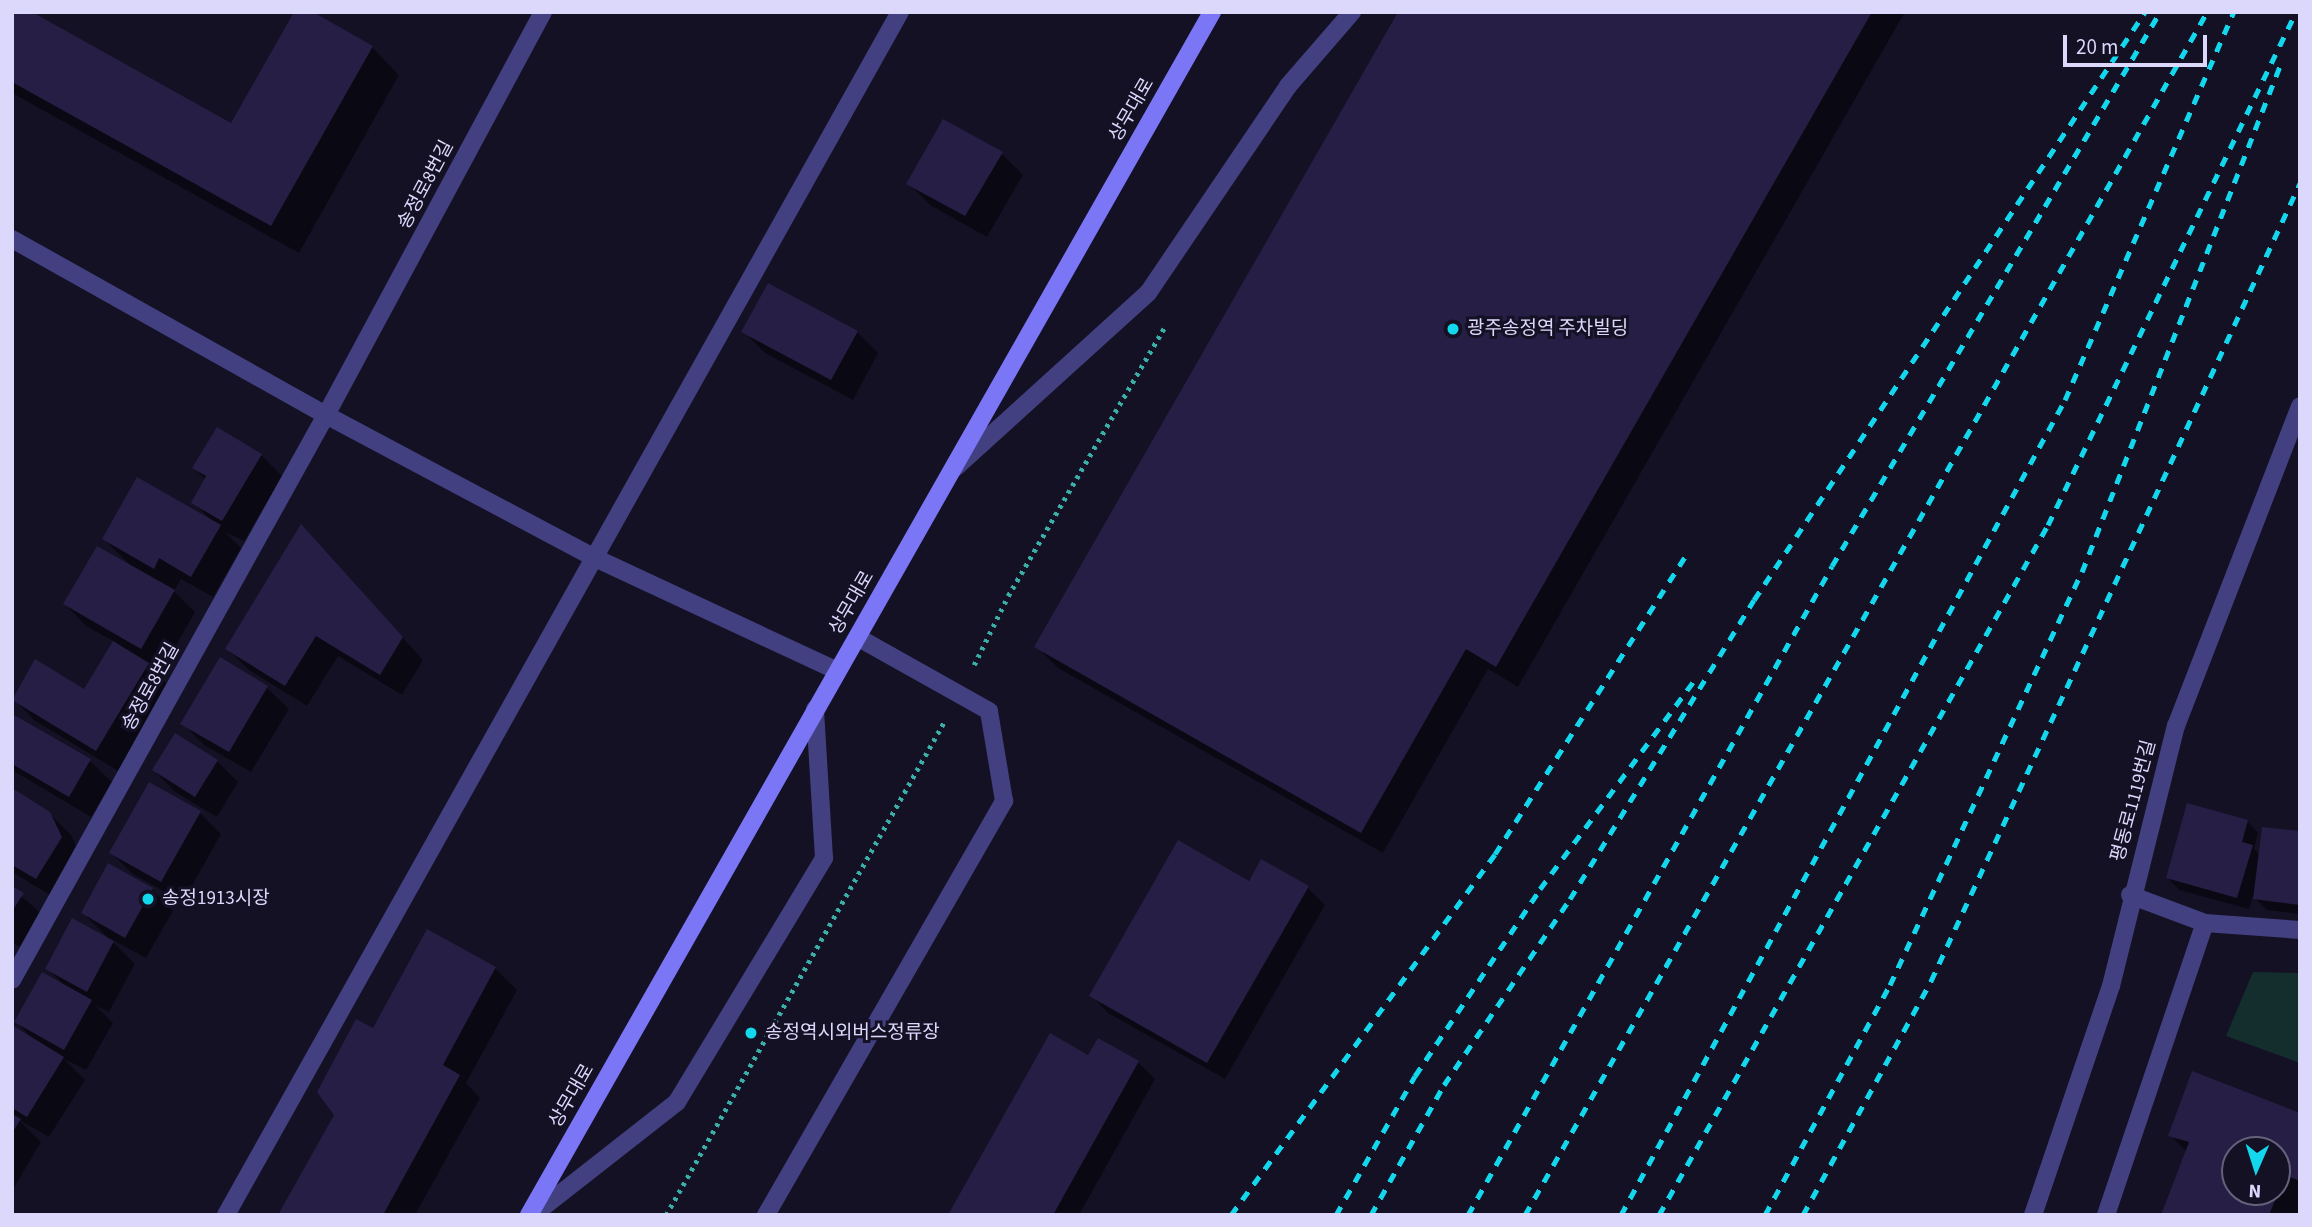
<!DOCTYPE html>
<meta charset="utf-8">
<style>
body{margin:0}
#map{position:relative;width:2312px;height:1227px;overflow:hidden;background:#141125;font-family:"Source Sans 3","Noto Sans KR",sans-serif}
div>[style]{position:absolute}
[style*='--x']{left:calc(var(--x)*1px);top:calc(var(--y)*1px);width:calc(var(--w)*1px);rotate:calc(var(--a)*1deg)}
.green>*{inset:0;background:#142e2e}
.shadow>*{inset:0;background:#0007}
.building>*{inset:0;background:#261e44}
.path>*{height:4.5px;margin-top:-2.25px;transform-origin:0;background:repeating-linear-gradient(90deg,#39afa8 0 3.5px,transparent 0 8.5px)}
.service>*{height:18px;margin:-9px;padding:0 9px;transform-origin:9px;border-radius:9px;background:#424080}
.minor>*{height:18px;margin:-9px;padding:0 9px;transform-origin:9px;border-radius:9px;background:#424080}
.secondary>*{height:18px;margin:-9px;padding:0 9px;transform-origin:9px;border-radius:9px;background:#7a76f5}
.rail>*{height:5px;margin-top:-2.5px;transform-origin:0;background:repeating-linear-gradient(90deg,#13d7ed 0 10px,transparent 0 19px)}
.dots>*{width:19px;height:19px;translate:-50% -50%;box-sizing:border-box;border:4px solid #141125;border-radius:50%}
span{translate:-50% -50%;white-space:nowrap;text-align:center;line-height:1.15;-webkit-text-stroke:6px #141125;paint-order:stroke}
.street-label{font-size:19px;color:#dcd8fc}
.poi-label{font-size:19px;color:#dcd8fc}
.left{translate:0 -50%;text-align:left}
.frame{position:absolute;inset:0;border:14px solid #dcd8fc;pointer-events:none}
.north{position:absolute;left:2221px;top:1136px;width:70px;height:70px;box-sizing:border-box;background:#141125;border:2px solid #64617b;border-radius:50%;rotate:183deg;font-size:19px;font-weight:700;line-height:28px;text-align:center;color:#dcd8fc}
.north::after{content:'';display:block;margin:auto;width:24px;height:32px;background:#13d7ed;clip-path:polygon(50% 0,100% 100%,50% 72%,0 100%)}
.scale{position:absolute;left:2063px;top:35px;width:144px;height:32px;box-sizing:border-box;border:4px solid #dcd8fc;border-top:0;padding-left:9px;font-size:21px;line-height:24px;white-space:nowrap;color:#dcd8fc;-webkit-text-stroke:5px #141125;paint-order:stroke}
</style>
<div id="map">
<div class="green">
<i style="clip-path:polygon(2253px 972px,2300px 973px,2300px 1063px,2226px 1036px)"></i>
</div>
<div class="shadow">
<i style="clip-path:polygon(12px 12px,232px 125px,372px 47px,399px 75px,299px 253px,12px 93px)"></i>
<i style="clip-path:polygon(1400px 12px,1905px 12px,1518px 687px,1488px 669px,1383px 853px,1058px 668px,1036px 646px)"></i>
<i style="clip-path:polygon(1002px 154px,1023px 175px,987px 237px,930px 205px,908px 183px)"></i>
<i style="clip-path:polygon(743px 331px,857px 332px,878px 353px,853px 400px,765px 353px)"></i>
<i style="clip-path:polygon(261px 455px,282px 476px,244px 541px,225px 532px,241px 548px,213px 597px,181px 579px,174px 591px,195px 612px,163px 669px,136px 657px,170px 686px,118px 771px,34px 720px,13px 698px,35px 661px,85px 691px,115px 642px,86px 626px,65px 604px,130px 565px,104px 539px,210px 519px,193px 502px,206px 480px,194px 468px)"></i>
<i style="clip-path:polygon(322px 548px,423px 660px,402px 695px,338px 656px,307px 706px,249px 670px,227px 649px)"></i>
<i style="clip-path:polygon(221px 660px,267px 688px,289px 709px,251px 772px,204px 745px,183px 724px)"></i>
<i style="clip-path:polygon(15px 717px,90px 761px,112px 782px,91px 817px,12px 770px)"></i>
<i style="clip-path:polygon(217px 761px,238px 782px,217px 817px,175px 792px,154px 770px)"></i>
<i style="clip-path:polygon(12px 790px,49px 813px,71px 835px,82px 859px,58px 900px,12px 872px)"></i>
<i style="clip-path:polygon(200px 813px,221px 834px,183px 902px,133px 874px,111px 853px)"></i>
<i style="clip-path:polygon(2247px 821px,2258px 833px,2254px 849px,2260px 855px,2300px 833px,2300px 914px,2267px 910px,2253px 896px,2249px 909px,2179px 890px,2168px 878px)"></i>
<i style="clip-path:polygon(1250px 883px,1308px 888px,1325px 905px,1225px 1079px,1108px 1013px,1092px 996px)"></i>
<i style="clip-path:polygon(12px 888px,44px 916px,23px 949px,12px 942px)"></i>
<i style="clip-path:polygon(152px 889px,173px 911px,146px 958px,109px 938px,135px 964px,109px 1012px,96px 1006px,113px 1023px,86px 1070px,64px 1059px,85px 1080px,49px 1137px,19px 1120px,41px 1142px,12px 1191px,12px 1029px,32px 1038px,16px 1022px,64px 985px,47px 968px,109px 939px,83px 913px)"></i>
<i style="clip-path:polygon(495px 968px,517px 990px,466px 1083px,480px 1098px,415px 1215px,280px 1215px,336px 1115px,374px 1030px)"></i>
<i style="clip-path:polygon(1089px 1058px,1138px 1062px,1155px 1079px,1079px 1215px,950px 1215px)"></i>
<i style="clip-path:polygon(evenodd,2300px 1115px,2300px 1215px,2162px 1215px,2187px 1152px,2170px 1135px,2300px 1115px,2235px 1150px,2277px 1150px,2277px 1192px,2235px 1192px,2235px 1150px)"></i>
</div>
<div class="building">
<i style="clip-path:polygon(12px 12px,32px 12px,231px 123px,294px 12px,313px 12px,373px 46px,271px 226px,12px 82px)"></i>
<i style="clip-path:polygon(1398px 12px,1872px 12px,1496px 667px,1466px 649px,1361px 833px,1034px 647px)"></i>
<i style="clip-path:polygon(943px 119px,1003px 152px,965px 216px,906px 184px)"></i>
<i style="clip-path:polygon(768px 283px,858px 331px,831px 380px,741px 332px)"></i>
<i style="clip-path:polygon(217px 427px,262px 454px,222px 521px,191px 503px,206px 476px,192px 468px)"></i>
<i style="clip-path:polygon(137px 477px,221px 525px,191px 577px,159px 558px,154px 569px,102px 539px)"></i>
<i style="clip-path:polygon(301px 524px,403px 637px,380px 675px,316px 636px,285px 686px,225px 649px)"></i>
<i style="clip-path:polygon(97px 546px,175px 590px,141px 649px,63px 604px)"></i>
<i style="clip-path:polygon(113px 641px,149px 663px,96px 751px,12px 700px,35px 659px,84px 689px)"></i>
<i style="clip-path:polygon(220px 657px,268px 686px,229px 752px,180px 724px)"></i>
<i style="clip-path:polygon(14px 715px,91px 759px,69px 797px,12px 764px)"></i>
<i style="clip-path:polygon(175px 733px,218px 760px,195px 797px,152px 770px)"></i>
<i style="clip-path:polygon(149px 782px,201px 811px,161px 882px,109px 853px)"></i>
<i style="clip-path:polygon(12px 788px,50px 812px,62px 837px,36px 879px,12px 865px)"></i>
<i style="clip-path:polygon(2187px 803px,2248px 820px,2242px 842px,2253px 845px,2237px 898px,2166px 878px)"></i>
<i style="clip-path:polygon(2262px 827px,2300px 831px,2300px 905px,2253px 899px)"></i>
<i style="clip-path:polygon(1178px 840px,1249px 881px,1261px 859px,1309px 886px,1207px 1063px,1089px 996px)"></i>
<i style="clip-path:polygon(108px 863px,153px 888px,125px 938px,81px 913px)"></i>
<i style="clip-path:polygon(12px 886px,24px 893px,12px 911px)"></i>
<i style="clip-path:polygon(72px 918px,114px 941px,87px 992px,45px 969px)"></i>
<i style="clip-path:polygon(427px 929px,496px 967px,443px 1065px,460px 1075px,383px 1215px,278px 1215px,334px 1115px,317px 1092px,356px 1019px,373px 1028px)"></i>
<i style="clip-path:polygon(42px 972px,92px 1000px,64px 1050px,14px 1022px)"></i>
<i style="clip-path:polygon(12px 1025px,64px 1057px,27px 1117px,12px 1108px)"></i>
<i style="clip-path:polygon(1050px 1033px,1088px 1055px,1098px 1038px,1139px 1061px,1053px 1215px,948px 1215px)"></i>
<i style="clip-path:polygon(evenodd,2192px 1071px,2300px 1113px,2300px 1181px,2285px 1175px,2269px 1215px,2161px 1215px,2189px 1142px,2168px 1136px,2192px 1071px,2235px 1150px,2277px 1150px,2277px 1192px,2235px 1192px,2235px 1150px)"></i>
<i style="clip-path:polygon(12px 1114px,21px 1119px,12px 1133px)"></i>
</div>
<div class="path">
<i style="--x:974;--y:665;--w:77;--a:-63.8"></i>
<i style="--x:1008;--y:596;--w:310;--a:-59.8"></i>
<i style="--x:666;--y:1215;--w:566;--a:-60.58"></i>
</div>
<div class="service">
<i style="--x:956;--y:467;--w:259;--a:-42.2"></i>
<i style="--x:1148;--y:293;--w:250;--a:-55.9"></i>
<i style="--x:1288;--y:86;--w:98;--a:-49.1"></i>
<i style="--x:2130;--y:895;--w:80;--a:20.5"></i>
<i style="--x:2205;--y:923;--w:95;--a:4.2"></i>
<i style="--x:226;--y:1215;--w:1379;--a:-60.74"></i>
<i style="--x:533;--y:1215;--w:183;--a:-38.1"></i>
<i style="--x:677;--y:1102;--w:285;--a:-58.9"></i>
<i style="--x:824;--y:858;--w:149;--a:-93.5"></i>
<i style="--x:766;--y:1215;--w:478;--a:-60.1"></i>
<i style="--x:1004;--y:801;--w:91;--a:-99.5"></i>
<i style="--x:989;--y:711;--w:151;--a:-150.7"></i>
<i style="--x:2033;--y:1215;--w:242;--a:-71.2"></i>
<i style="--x:2111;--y:986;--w:268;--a:-76"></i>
<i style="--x:2176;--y:726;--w:343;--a:-68.8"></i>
<i style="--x:2106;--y:1215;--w:308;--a:-71.3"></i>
</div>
<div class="minor">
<i style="--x:543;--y:12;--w:458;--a:118.3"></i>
<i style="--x:326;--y:415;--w:302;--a:28"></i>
<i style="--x:593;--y:557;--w:269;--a:25"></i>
<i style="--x:12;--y:239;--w:360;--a:29.3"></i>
<i style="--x:326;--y:415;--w:646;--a:119.06"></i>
</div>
<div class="secondary">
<i style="--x:529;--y:1215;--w:1383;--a:-60.41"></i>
</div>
<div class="rail">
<i style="--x:1231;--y:1215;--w:447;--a:-53.8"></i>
<i style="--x:1495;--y:854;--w:360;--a:-57.4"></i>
<i style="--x:1336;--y:1215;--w:160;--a:-60.4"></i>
<i style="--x:1415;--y:1076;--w:225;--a:-56.2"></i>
<i style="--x:1540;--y:889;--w:259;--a:-53.5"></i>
<i style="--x:1371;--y:1215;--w:149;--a:-60.7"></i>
<i style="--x:1444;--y:1085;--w:225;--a:-55.9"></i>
<i style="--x:1570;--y:899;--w:351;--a:-58.4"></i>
<i style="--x:1754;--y:600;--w:706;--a:-56.38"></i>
<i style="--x:1468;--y:1215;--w:744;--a:-60.71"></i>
<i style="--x:1832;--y:566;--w:644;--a:-59.37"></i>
<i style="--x:1525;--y:1215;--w:1383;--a:-60.45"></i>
<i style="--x:1621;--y:1215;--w:928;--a:-61.42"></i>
<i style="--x:2065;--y:400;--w:423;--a:-66.5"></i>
<i style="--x:1659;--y:1215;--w:792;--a:-60.59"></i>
<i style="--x:2048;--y:525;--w:570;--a:-64.2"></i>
<i style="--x:1765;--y:1215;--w:262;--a:-61.5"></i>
<i style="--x:1890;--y:985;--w:455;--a:-65.1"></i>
<i style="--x:2082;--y:572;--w:543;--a:-68.63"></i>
<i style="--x:1803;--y:1215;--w:267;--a:-61.3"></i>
<i style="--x:1931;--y:981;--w:879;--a:-65.18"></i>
</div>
<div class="dots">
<i style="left:1453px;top:329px;background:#13d7ed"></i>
<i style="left:148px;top:899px;background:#13d7ed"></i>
<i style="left:751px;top:1033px;background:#13d7ed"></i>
</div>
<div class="street-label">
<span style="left:1132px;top:110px;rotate:-60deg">상무대로</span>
<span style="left:426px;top:185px;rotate:-62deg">송정로8번길</span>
<span style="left:852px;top:603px;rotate:-60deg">상무대로</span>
<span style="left:151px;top:687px;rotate:-61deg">송정로8번길</span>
<span style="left:2134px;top:801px;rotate:-75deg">평동로1119번길</span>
<span style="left:572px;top:1096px;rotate:-60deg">상무대로</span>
</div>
<div class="poi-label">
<span class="left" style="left:1467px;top:329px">광주송정역 주차빌딩</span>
<span class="left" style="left:162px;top:899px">송정1913시장</span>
<span class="left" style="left:765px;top:1033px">송정역시외버스정류장</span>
</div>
<div class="frame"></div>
<div class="north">N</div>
<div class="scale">20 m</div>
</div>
